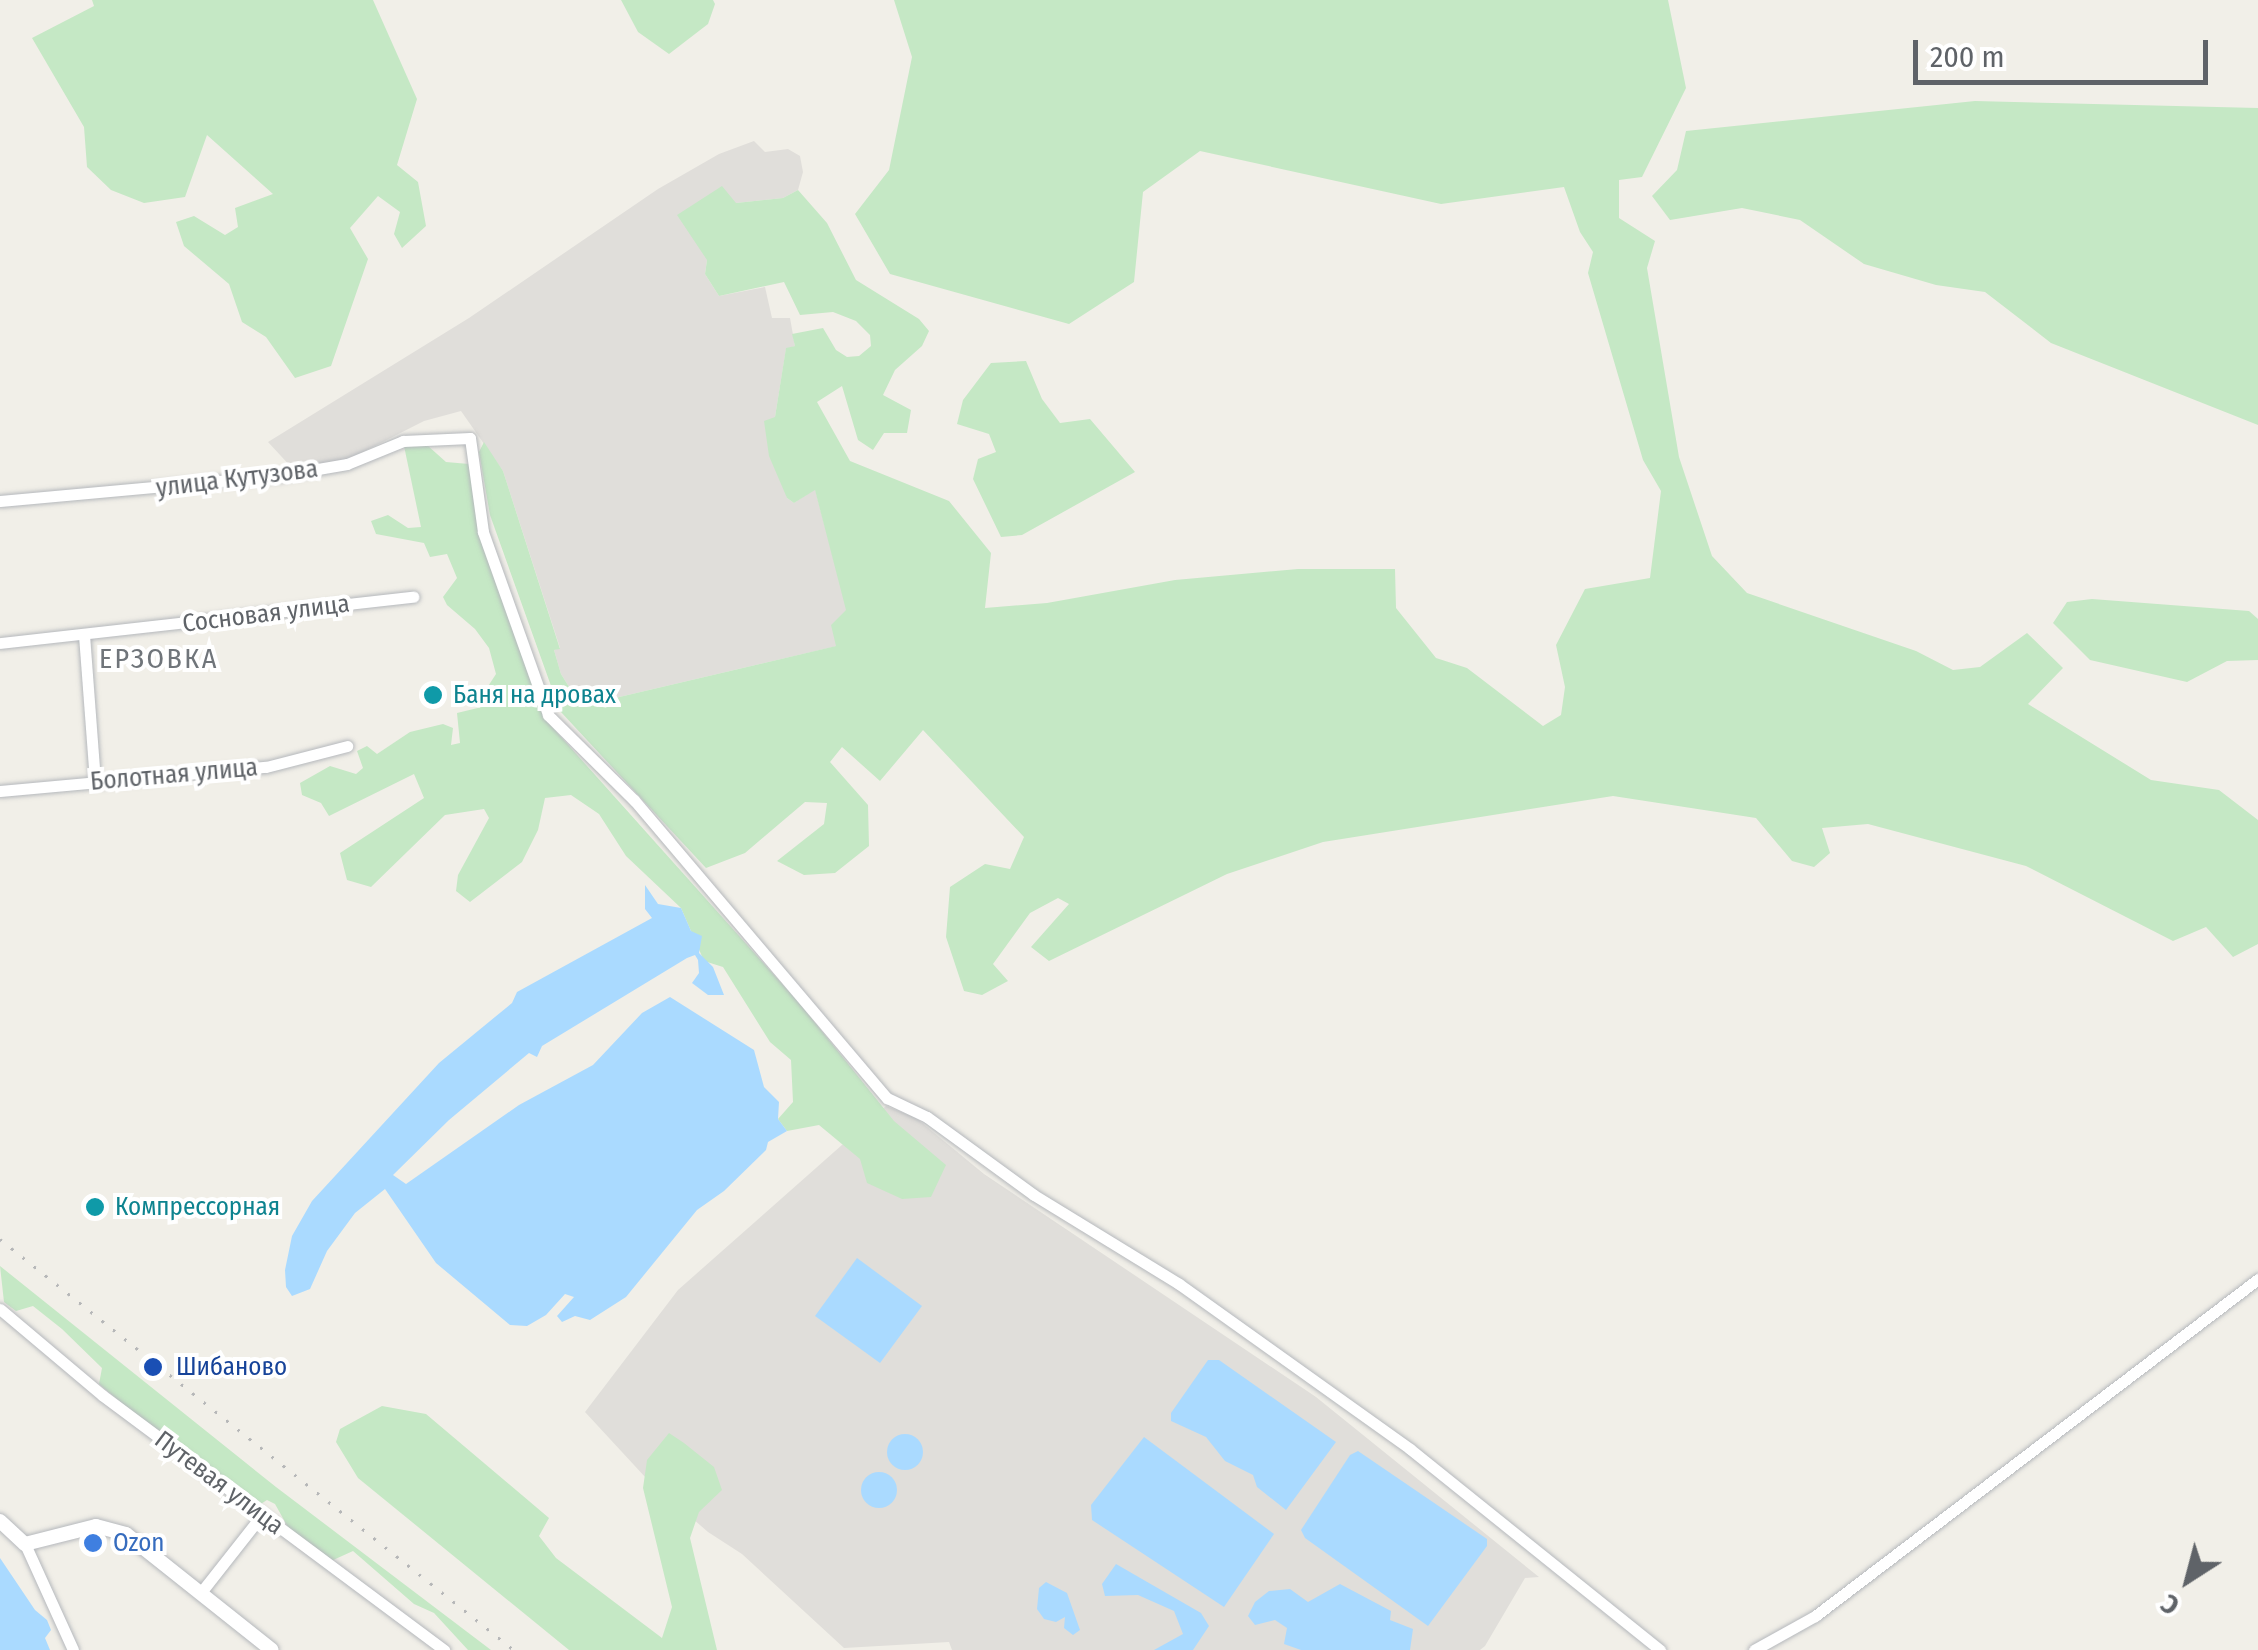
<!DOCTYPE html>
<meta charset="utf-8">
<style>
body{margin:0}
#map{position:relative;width:2258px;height:1650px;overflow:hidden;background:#f1efe8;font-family:"Fira Sans Condensed",sans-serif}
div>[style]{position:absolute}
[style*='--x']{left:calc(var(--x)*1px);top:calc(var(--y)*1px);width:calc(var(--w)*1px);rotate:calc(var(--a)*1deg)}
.industrial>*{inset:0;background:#e0deda}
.green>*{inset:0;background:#c5e8c5}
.water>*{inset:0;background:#aadaff}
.round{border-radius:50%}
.roads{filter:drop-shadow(0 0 2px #b5b8bc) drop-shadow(0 0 2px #b5b8bc)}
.minor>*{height:11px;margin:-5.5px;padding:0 5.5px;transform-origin:5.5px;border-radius:5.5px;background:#fff}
.tertiary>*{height:14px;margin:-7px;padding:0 7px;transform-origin:7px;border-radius:7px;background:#fff}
.rail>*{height:2.5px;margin-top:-1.25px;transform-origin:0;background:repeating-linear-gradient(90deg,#b6b7b8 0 2.5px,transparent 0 14.5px)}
.dots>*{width:28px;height:28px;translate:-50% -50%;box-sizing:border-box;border:5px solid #fff;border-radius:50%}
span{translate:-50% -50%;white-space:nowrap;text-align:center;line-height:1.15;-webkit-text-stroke:8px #fff;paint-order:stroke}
.street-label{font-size:25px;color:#5f6368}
.culture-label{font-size:25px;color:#0d838f}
.left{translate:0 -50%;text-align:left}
.transit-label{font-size:25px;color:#164399}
.shop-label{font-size:25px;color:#366cbe}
.neighbourhood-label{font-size:28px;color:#70757a;letter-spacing:2.5px}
.north{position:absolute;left:2138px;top:1530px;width:100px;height:100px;-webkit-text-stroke:8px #fff;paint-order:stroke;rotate:216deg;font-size:28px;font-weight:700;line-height:40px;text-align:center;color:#5f6368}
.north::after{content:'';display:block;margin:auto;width:35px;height:45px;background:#5f6368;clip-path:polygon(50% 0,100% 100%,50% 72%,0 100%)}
.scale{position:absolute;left:1913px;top:40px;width:295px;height:45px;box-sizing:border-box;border:5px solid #5f6368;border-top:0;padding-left:12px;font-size:30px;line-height:35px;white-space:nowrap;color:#5f6368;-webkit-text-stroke:8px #fff;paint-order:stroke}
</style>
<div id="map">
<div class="industrial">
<i style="clip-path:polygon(754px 141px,765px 152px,788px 149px,800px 156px,803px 172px,798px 190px,783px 198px,736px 203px,707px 260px,705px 274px,719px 296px,765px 287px,772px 318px,790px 318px,795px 346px,786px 349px,775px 417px,787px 498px,794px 503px,815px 489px,847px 610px,837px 646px,581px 706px,561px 674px,554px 650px,560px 648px,503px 471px,461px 411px,424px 421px,347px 460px,293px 469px,268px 442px,469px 318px,658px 189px,719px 154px)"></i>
<i style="clip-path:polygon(886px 1106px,916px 1118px,984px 1174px,1316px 1397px,1539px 1577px,1525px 1578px,1485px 1646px,1480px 1650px,952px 1650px,949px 1642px,844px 1648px,742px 1554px,708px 1532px,646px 1478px,585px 1412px,678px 1290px)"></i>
</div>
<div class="green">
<i style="clip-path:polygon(92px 0,373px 0,417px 99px,397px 165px,418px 182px,426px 226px,402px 248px,394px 234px,400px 212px,378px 196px,350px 228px,368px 259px,331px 366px,295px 378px,266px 337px,242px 322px,229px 284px,184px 246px,176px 222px,194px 216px,225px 235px,238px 227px,235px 208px,273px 194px,207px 135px,185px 197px,144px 203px,111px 190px,87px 167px,84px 127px,32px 38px,94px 6px)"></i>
<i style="clip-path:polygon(621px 0,713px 0,715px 4px,708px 24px,669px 54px,638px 32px)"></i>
<i style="clip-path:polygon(894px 0,1668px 0,1686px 88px,1642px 177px,1619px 180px,1619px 218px,1655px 241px,1647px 268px,1679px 457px,1712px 556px,1747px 593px,1916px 651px,1953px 670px,1980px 667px,2027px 633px,2063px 668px,2028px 704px,2151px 780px,2219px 790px,2258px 820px,2258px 944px,2233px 957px,2206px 927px,2173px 941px,2026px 866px,1868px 824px,1822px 828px,1830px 853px,1814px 867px,1792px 861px,1756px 818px,1613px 796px,1323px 842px,1227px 874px,1049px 961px,1031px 947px,1069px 904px,1058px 898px,1030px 913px,993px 964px,1008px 981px,982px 995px,964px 991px,946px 937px,950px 887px,985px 864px,1010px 869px,1024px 837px,923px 730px,880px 781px,842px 747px,830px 762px,868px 805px,869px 846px,835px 873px,804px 875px,777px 861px,824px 824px,827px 803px,805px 802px,745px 853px,706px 868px,560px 711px,490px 515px,479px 452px,484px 442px,503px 471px,560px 649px,554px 650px,561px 674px,581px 706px,836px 646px,831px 625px,846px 610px,815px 490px,794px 503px,787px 498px,769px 456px,764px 421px,775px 417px,786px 348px,795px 346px,792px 334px,823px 328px,836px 350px,847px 357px,859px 356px,871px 346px,870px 335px,856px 321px,833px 312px,800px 315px,784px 282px,719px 296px,705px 274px,707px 260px,677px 215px,722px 186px,736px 203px,783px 198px,798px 190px,827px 223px,856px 280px,919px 319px,929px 331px,922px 346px,895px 370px,883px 395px,911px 410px,907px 433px,884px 433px,873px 450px,858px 440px,842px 386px,817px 402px,850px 461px,949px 501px,991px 553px,985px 608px,1047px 603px,1175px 580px,1298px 569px,1395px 569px,1396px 608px,1436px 658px,1467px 668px,1543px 726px,1561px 715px,1565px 687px,1556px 645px,1585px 589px,1650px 578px,1661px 491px,1643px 460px,1588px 273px,1593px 252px,1580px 232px,1564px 187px,1441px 204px,1200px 151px,1143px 192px,1134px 282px,1069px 324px,890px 274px,855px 214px,889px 170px,912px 57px)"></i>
<i style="clip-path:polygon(1975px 101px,2258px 108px,2258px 425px,2051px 343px,1985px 292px,1936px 285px,1864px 264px,1800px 220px,1742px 208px,1670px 220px,1652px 196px,1677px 170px,1686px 131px)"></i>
<i style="clip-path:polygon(1026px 361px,1042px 399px,1060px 423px,1090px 419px,1135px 472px,1022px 535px,1001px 537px,973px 479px,978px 459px,996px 452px,989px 434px,957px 424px,963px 400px,991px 363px)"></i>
<i style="clip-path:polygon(427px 445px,446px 462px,469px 464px,482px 540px,545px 719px,800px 1004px,894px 1121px,946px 1165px,931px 1197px,902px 1199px,867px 1183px,860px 1159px,819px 1125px,787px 1131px,778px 1119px,793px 1102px,791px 1060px,770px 1042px,723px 967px,704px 961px,681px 908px,626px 856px,599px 814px,571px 795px,545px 798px,538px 830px,522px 862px,470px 902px,456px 891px,458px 875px,489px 818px,484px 809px,445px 815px,371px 887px,347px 880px,340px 853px,424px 798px,414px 774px,329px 816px,321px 803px,302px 795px,300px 783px,330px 766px,356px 774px,363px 768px,357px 751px,367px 746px,377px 754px,410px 732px,443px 724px,453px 728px,451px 745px,460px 743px,457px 713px,486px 706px,483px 694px,496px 674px,489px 648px,475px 629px,447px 605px,443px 597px,457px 578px,447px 554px,430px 557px,424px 543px,376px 534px,371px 521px,388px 515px,408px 528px,421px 527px,404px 446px)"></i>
<i style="clip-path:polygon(2092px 599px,2249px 611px,2258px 619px,2258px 660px,2227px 661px,2187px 682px,2090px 660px,2053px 623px,2067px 602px)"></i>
<i style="clip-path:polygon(0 1266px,276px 1487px,491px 1650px,468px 1650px,434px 1613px,414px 1604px,353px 1551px,331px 1561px,289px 1529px,275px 1504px,267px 1500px,256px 1507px,168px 1442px,99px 1384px,102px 1368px,62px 1329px,33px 1306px,16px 1311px,4px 1302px)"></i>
<i style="clip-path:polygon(382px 1406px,426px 1414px,549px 1518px,539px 1536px,556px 1558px,662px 1638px,672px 1607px,643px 1488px,647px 1460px,669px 1433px,684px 1443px,714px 1467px,722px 1490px,699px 1512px,690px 1538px,717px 1650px,569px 1650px,358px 1478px,336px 1442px,340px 1429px)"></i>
</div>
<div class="water">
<i style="clip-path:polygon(645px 885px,658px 904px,681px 908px,691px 931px,702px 936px,699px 953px,713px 967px,724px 995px,708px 995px,692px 983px,699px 973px,698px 960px,695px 955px,687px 958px,542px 1046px,537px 1057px,529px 1053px,449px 1120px,393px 1175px,406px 1184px,519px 1105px,593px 1065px,642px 1013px,670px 997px,754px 1050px,764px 1087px,779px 1102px,778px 1119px,787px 1131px,768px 1142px,766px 1150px,724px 1191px,697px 1210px,626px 1297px,590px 1320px,575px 1316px,562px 1322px,557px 1316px,574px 1297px,565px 1294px,546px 1315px,527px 1326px,510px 1325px,436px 1263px,385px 1189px,355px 1213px,327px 1251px,310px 1289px,292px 1296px,286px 1287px,285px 1270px,292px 1236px,312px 1201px,439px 1063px,512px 1003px,517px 992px,652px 918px,645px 909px)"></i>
<i style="clip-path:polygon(857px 1258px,922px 1306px,880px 1363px,815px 1316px)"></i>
<i style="clip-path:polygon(1208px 1360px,1219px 1360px,1336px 1442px,1286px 1510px,1257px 1487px,1253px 1475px,1225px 1461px,1206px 1437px,1171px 1421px,1171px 1413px)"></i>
<i class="round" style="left:887px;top:1434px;width:36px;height:36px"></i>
<i style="clip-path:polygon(1144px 1437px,1274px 1534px,1224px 1607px,1092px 1520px,1091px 1505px)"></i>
<i style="clip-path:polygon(1358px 1451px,1487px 1539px,1487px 1546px,1428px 1626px,1305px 1538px,1301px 1530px,1350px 1455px)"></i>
<i class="round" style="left:861px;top:1472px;width:36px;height:36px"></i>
<i style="clip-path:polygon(0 1558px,35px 1610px,47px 1620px,51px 1630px,45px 1638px,50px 1650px,0 1650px)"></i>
<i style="clip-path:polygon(1116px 1564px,1201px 1613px,1209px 1626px,1193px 1650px,1154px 1650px,1183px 1634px,1174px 1611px,1138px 1595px,1105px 1596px,1102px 1584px)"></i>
<i style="clip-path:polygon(1046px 1582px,1067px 1593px,1080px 1630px,1073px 1635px,1064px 1628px,1065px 1617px,1056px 1622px,1044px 1619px,1037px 1609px,1039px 1588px)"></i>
<i style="clip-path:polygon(1340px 1584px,1391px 1611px,1390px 1620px,1413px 1629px,1410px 1650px,1301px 1650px,1284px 1644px,1287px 1628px,1275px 1620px,1255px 1625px,1248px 1616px,1255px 1602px,1269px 1591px,1290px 1589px,1308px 1602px)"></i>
</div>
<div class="roads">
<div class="minor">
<i style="--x:0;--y:501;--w:278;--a:-5.2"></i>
<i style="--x:277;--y:476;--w:71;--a:-9.7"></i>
<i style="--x:347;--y:464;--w:61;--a:-22.3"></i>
<i style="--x:403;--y:441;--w:67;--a:-2.6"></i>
<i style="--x:470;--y:438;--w:95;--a:82.1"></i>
<i style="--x:483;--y:532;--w:194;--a:70.4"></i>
<i style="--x:548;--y:715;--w:121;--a:44.7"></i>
<i style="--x:634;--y:800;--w:391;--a:49.7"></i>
<i style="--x:887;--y:1098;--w:44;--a:25.4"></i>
<i style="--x:927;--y:1117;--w:132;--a:36.1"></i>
<i style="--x:1034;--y:1195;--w:170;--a:31.5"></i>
<i style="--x:1179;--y:1284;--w:284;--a:35.5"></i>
<i style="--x:1410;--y:1449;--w:321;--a:38.8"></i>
<i style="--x:84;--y:635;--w:147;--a:85.7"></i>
<i style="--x:0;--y:643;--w:416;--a:-6.4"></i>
<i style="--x:0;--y:791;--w:267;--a:-5.2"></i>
<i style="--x:266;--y:767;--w:84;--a:-14.5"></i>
<i style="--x:0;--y:1309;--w:133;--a:40.1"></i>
<i style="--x:102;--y:1395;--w:427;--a:36.7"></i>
<i style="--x:25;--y:1544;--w:116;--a:65.6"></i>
<i style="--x:202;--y:1591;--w:95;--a:-51.8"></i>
<i style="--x:1754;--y:1650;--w:70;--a:-29.1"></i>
<i style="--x:1815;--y:1616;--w:557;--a:-37.26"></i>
</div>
<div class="tertiary">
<i style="--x:0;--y:1521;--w:34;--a:43"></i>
<i style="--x:25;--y:1544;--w:73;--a:-14.2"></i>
<i style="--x:96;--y:1526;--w:31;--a:15"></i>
<i style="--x:126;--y:1534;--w:186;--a:38.5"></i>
</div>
</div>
<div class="rail">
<i style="--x:0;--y:1239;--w:658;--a:38.65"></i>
</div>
<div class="dots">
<i style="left:433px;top:695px;background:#0f9aa8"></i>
<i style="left:95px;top:1207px;background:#0f9aa8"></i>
<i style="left:153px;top:1367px;background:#1a4fb4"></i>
<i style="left:93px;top:1543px;background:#3f7fe0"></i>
</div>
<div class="street-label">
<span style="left:237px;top:479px;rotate:-7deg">улица Кутузова</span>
<span style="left:266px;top:614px;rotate:-7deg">Сосновая улица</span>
<span style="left:174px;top:775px;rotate:-5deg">Болотная улица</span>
<span style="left:219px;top:1483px;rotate:37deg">Путевая улица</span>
</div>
<div class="culture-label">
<span class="left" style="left:453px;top:695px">Баня на дровах</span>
<span class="left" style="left:115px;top:1207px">Компрессорная</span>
</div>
<div class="transit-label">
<span class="left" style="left:176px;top:1367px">Шибаново</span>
</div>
<div class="shop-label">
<span class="left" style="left:113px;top:1543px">Ozon</span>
</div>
<div class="neighbourhood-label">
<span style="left:159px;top:659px">ЕРЗОВКА</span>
</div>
<div class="north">С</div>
<div class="scale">200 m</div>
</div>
